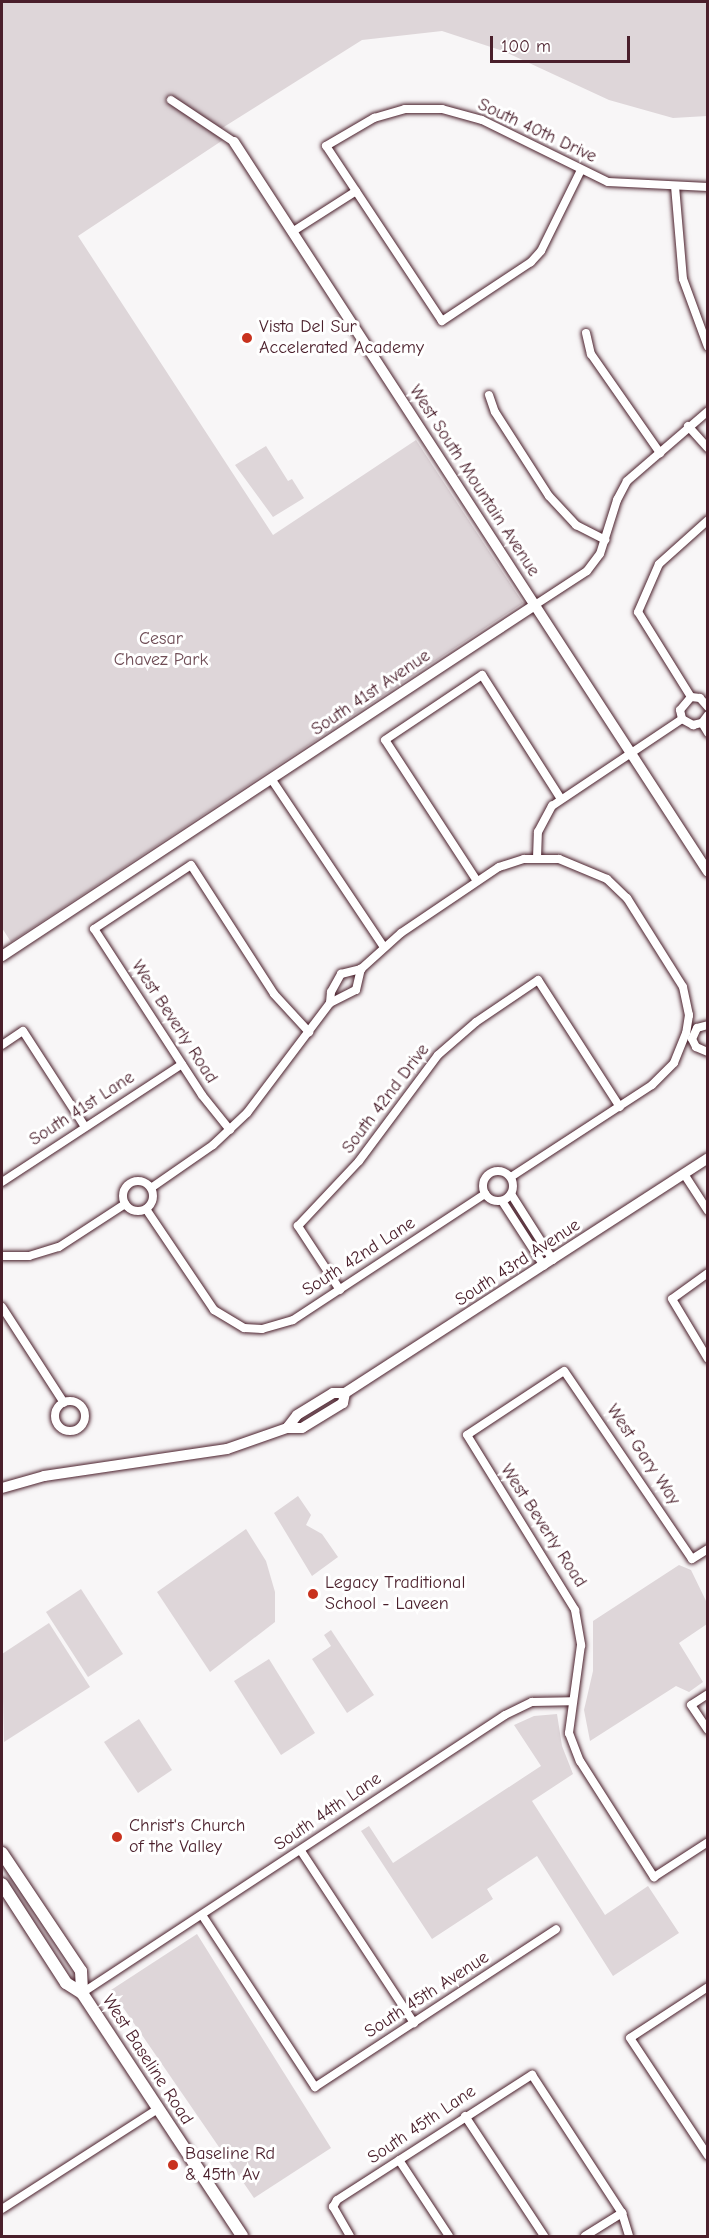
<!DOCTYPE html>
<style>
body{margin:0}
#map{position:relative;width:709px;height:2238px;overflow:hidden;background:#f8f6f7;font-family:"Comic Neue",sans-serif}
div>[style]{position:absolute}
[style*='--x']{left:calc(var(--x)*1px);top:calc(var(--y)*1px);width:calc(var(--w)*1px);rotate:calc(var(--a)*1deg)}
.green>*{inset:0;background:#ded6d9}
.roads{filter:drop-shadow(0 0 2px #4a1f2b) drop-shadow(0 0 2px #4a1f2b)}
.minor>*{height:8px;margin:-4px;padding:0 4px;transform-origin:4px;border-radius:4px;background:#fff}
.minor>.ring{margin:-4px;padding:0;box-sizing:content-box;background:none;border:8px solid #fff;border-radius:50%}
.tertiary>*{height:10px;margin:-5px;padding:0 5px;transform-origin:5px;border-radius:5px;background:#fff}
.primary>*{height:12px;margin:-6px;padding:0 6px;transform-origin:6px;border-radius:6px;background:#fff}
.dots>*{width:16px;height:16px;translate:-50% -50%;box-sizing:border-box;border:3px solid #fff;border-radius:50%}
span{translate:-50% -50%;white-space:nowrap;text-align:center;line-height:1.15;-webkit-text-stroke:6px #fff;paint-order:stroke}
.street-label{font-size:18px;color:#4a1f2b}
.poi-label{font-size:18px;color:#4a1f2b}
.left{translate:0 -50%;text-align:left}
.park-label{font-size:18px;color:#6f4d56}
.frame{position:absolute;inset:0;border:3px solid #4a1f2b;pointer-events:none}
.scale{position:absolute;left:490px;top:36px;width:140px;height:27px;box-sizing:border-box;border:3px solid #4a1f2b;border-top:0;padding-left:8px;font-size:18px;line-height:21px;white-space:nowrap;color:#4a1f2b;-webkit-text-stroke:4px #fff;paint-order:stroke}
</style>
<div id="map">
<div class="green">
<i style="clip-path:polygon(2px 2px,707px 2px,707px 116px,673px 118px,609px 100px,503px 51px,442px 31px,362px 40px,219px 130px,223px 140px,78px 236px,273px 535px,416px 440px,523px 603px,11px 942px,2px 928px)"></i>
<i style="clip-path:polygon(266px 446px,288px 481px,292px 479px,304px 498px,273px 517px,235px 465px)"></i>
<i style="clip-path:polygon(298px 1496px,311px 1515px,306px 1525px,322px 1534px,338px 1557px,312px 1576px,274px 1513px)"></i>
<i style="clip-path:polygon(246px 1529px,266px 1561px,275px 1592px,275px 1622px,210px 1672px,157px 1592px)"></i>
<i style="clip-path:polygon(679px 1565px,691px 1570px,707px 1603px,707px 1624px,679px 1643px,703px 1682px,689px 1692px,676px 1686px,590px 1741px,584px 1710px,593px 1671px,593px 1621px)"></i>
<i style="clip-path:polygon(81px 1589px,123px 1654px,88px 1677px,46px 1612px)"></i>
<i style="clip-path:polygon(49px 1623px,90px 1687px,4px 1742px,2px 1654px)"></i>
<i style="clip-path:polygon(331px 1630px,374px 1695px,347px 1713px,312px 1659px,331px 1646px,324px 1635px)"></i>
<i style="clip-path:polygon(269px 1659px,315px 1733px,281px 1755px,234px 1681px)"></i>
<i style="clip-path:polygon(557px 1714px,562px 1746px,573px 1774px,532px 1801px,605px 1915px,648px 1886px,679px 1933px,613px 1976px,537px 1856px,487px 1889px,493px 1899px,432px 1939px,361px 1831px,369px 1826px,393px 1863px,541px 1766px,514px 1725px,534px 1716px)"></i>
<i style="clip-path:polygon(139px 1719px,172px 1770px,138px 1793px,104px 1742px)"></i>
<i style="clip-path:polygon(197px 1934px,331px 2148px,254px 2198px,111px 1990px)"></i>
</div>
<div class="roads">
<div class="minor">
<i style="--x:171;--y:100;--w:76;--a:33.7"></i>
<i style="--x:581;--y:170;--w:90;--a:116.3"></i>
<i style="--x:541;--y:251;--w:15;--a:132"></i>
<i style="--x:531;--y:262;--w:107;--a:146.5"></i>
<i style="--x:442;--y:321;--w:210;--a:-123.5"></i>
<i style="--x:326;--y:146;--w:56;--a:-30.3"></i>
<i style="--x:374;--y:118;--w:32;--a:-16"></i>
<i style="--x:405;--y:109;--w:37;--a:0"></i>
<i style="--x:442;--y:109;--w:41;--a:15.4"></i>
<i style="--x:482;--y:120;--w:140;--a:26.2"></i>
<i style="--x:608;--y:182;--w:100;--a:2.9"></i>
<i style="--x:675;--y:186;--w:93;--a:85.1"></i>
<i style="--x:683;--y:279;--w:72;--a:69.8"></i>
<i style="--x:292;--y:232;--w:76;--a:-32.6"></i>
<i style="--x:586;--y:333;--w:22;--a:77"></i>
<i style="--x:591;--y:354;--w:121;--a:55.1"></i>
<i style="--x:489;--y:395;--w:18;--a:71"></i>
<i style="--x:495;--y:412;--w:100;--a:57.3"></i>
<i style="--x:549;--y:496;--w:40;--a:47"></i>
<i style="--x:576;--y:525;--w:33;--a:27"></i>
<i style="--x:688;--y:426;--w:30;--a:48"></i>
<i style="--x:535;--y:605;--w:62;--a:-33.2"></i>
<i style="--x:587;--y:571;--w:21;--a:-53"></i>
<i style="--x:600;--y:554;--w:57;--a:-72.5"></i>
<i style="--x:617;--y:500;--w:21;--a:-62"></i>
<i style="--x:627;--y:481;--w:107;--a:-40.8"></i>
<i style="--x:691;--y:697;--w:100;--a:-121.9"></i>
<i style="--x:638;--y:612;--w:52;--a:-66.4"></i>
<i style="--x:659;--y:564;--w:66;--a:-41.9"></i>
<i style="--x:708;--y:707;--w:12;--a:-132"></i>
<i style="--x:700;--y:698;--w:9;--a:-174"></i>
<i style="--x:691;--y:697;--w:17;--a:130"></i>
<i style="--x:680;--y:710;--w:9;--a:77"></i>
<i style="--x:682;--y:719;--w:13;--a:29"></i>
<i style="--x:693;--y:725;--w:9;--a:-13"></i>
<i style="--x:702;--y:723;--w:10;--a:-53"></i>
<i style="--x:702;--y:723;--w:12;--a:59"></i>
<i style="--x:272;--y:780;--w:201;--a:56.2"></i>
<i style="--x:537;--y:858;--w:26;--a:-88"></i>
<i style="--x:538;--y:832;--w:30;--a:-62"></i>
<i style="--x:552;--y:806;--w:156;--a:-33.8"></i>
<i style="--x:477;--y:881;--w:168;--a:-123.1"></i>
<i style="--x:385;--y:740;--w:117;--a:-33.8"></i>
<i style="--x:482;--y:675;--w:147;--a:57.5"></i>
<i style="--x:330;--y:1003;--w:29;--a:-27"></i>
<i style="--x:356;--y:990;--w:22;--a:-77"></i>
<i style="--x:708;--y:1025;--w:11;--a:165"></i>
<i style="--x:697;--y:1028;--w:12;--a:114"></i>
<i style="--x:692;--y:1039;--w:9;--a:63"></i>
<i style="--x:696;--y:1047;--w:13;--a:23"></i>
<i style="--x:2;--y:1045;--w:25;--a:-34"></i>
<i style="--x:23;--y:1031;--w:114;--a:57.1"></i>
<i style="--x:230;--y:1130;--w:45;--a:-128.7"></i>
<i style="--x:202;--y:1095;--w:198;--a:-123"></i>
<i style="--x:94;--y:929;--w:116;--a:-33.4"></i>
<i style="--x:191;--y:865;--w:153;--a:57.2"></i>
<i style="--x:274;--y:994;--w:52;--a:47.4"></i>
<i class="ring" style="left:483px;top:1171px;width:22px;height:22px"></i>
<i style="--x:684;--y:1174;--w:44;--a:57"></i>
<i class="ring" style="left:123px;top:1181px;width:22px;height:22px"></i>
<i style="--x:2;--y:1182;--w:215;--a:-33.2"></i>
<i style="--x:151;--y:1188;--w:75;--a:-34.7"></i>
<i style="--x:213;--y:1145;--w:47;--a:-43.3"></i>
<i style="--x:247;--y:1113;--w:138;--a:-53"></i>
<i style="--x:330;--y:1003;--w:11;--a:-85"></i>
<i style="--x:331;--y:992;--w:21;--a:-61"></i>
<i style="--x:341;--y:974;--w:21;--a:-14"></i>
<i style="--x:361;--y:969;--w:54;--a:-42"></i>
<i style="--x:401;--y:933;--w:118;--a:-34"></i>
<i style="--x:499;--y:867;--w:26;--a:-18"></i>
<i style="--x:524;--y:859;--w:35;--a:0"></i>
<i style="--x:559;--y:859;--w:52;--a:22.6"></i>
<i style="--x:607;--y:879;--w:28;--a:44"></i>
<i style="--x:627;--y:898;--w:105;--a:57.8"></i>
<i style="--x:683;--y:987;--w:29;--a:78"></i>
<i style="--x:689;--y:1015;--w:18;--a:99"></i>
<i style="--x:686;--y:1033;--w:32;--a:112"></i>
<i style="--x:674;--y:1063;--w:31;--a:135"></i>
<i style="--x:652;--y:1085;--w:168;--a:146.9"></i>
<i style="--x:511;--y:1194;--w:78;--a:57.5"></i>
<i style="--x:502;--y:1201;--w:77;--a:57.1"></i>
<i style="--x:146;--y:1209;--w:122;--a:56"></i>
<i style="--x:214;--y:1310;--w:35;--a:31"></i>
<i style="--x:244;--y:1328;--w:18;--a:3"></i>
<i style="--x:262;--y:1329;--w:32;--a:-16"></i>
<i style="--x:293;--y:1320;--w:230;--a:-33.3"></i>
<i style="--x:2;--y:1256;--w:27;--a:0"></i>
<i style="--x:29;--y:1256;--w:31;--a:-17"></i>
<i style="--x:59;--y:1247;--w:79;--a:-33.1"></i>
<i style="--x:708;--y:1273;--w:44;--a:144.2"></i>
<i style="--x:672;--y:1299;--w:70;--a:59"></i>
<i style="--x:340;--y:1290;--w:77;--a:-123.3"></i>
<i style="--x:298;--y:1226;--w:89;--a:-46.8"></i>
<i style="--x:359;--y:1161;--w:132;--a:-53.3"></i>
<i style="--x:438;--y:1055;--w:50;--a:-41"></i>
<i style="--x:476;--y:1022;--w:75;--a:-34.1"></i>
<i style="--x:538;--y:980;--w:151;--a:57.2"></i>
<i style="--x:2;--y:1307;--w:114;--a:57.1"></i>
<i class="ring" style="left:55px;top:1401px;width:22px;height:22px"></i>
<i style="--x:708;--y:1549;--w:19;--a:148"></i>
<i style="--x:692;--y:1559;--w:227;--a:-124.2"></i>
<i style="--x:564;--y:1371;--w:116;--a:146.6"></i>
<i style="--x:467;--y:1435;--w:206;--a:58.3"></i>
<i style="--x:575;--y:1610;--w:36;--a:80"></i>
<i style="--x:581;--y:1645;--w:89;--a:97.8"></i>
<i style="--x:569;--y:1733;--w:30;--a:69"></i>
<i style="--x:580;--y:1761;--w:138;--a:57.5"></i>
<i style="--x:654;--y:1877;--w:64;--a:-32.9"></i>
<i style="--x:708;--y:1694;--w:20;--a:147"></i>
<i style="--x:691;--y:1705;--w:30;--a:56"></i>
<i style="--x:301;--y:1851;--w:206;--a:56.7"></i>
<i style="--x:202;--y:1915;--w:206;--a:56.7"></i>
<i style="--x:315;--y:2087;--w:288;--a:-33.2"></i>
<i style="--x:708;--y:1987;--w:93;--a:146.8"></i>
<i style="--x:630;--y:2038;--w:141;--a:56.5"></i>
<i style="--x:82;--y:1993;--w:506;--a:-33.31"></i>
<i style="--x:505;--y:1715;--w:30;--a:-26"></i>
<i style="--x:532;--y:1702;--w:39;--a:-1"></i>
<i style="--x:465;--y:2116;--w:144;--a:56.6"></i>
<i style="--x:399;--y:2160;--w:91;--a:56.7"></i>
<i style="--x:2;--y:2209;--w:185;--a:-32.7"></i>
<i style="--x:350;--y:2236;--w:34;--a:-120"></i>
<i style="--x:333;--y:2207;--w:8;--a:-60"></i>
<i style="--x:337;--y:2200;--w:232;--a:-32.7"></i>
<i style="--x:532;--y:2075;--w:165;--a:56.9"></i>
<i style="--x:622;--y:2213;--w:24;--a:73"></i>
<i style="--x:585;--y:2236;--w:44;--a:-31.9"></i>
</div>
<div class="tertiary">
<i style="--x:234;--y:142;--w:870;--a:57"></i>
<i style="--x:2;--y:956;--w:638;--a:-33.37"></i>
<i style="--x:287;--y:1428;--w:16;--a:-52"></i>
<i style="--x:297;--y:1415;--w:42;--a:-31.4"></i>
<i style="--x:333;--y:1393;--w:12;--a:0"></i>
<i style="--x:345;--y:1393;--w:432;--a:-32.9"></i>
<i style="--x:2;--y:1488;--w:44;--a:-15.9"></i>
<i style="--x:44;--y:1476;--w:185;--a:-8.4"></i>
<i style="--x:227;--y:1449;--w:64;--a:-19.3"></i>
<i style="--x:287;--y:1428;--w:15;--a:0"></i>
<i style="--x:302;--y:1428;--w:48;--a:-31.4"></i>
<i style="--x:343;--y:1403;--w:10;--a:-79"></i>
</div>
<div class="primary">
<i style="--x:2;--y:1853;--w:142;--a:56.2"></i>
<i style="--x:81;--y:1971;--w:22;--a:87"></i>
<i style="--x:2;--y:1884;--w:118;--a:57.1"></i>
<i style="--x:66;--y:1983;--w:19;--a:32"></i>
<i style="--x:82;--y:1993;--w:291;--a:56.6"></i>
</div>
</div>
<div class="dots">
<i style="left:247px;top:338px;background:#c8321e"></i>
<i style="left:313px;top:1594px;background:#c8321e"></i>
<i style="left:117px;top:1837px;background:#c8321e"></i>
<i style="left:173px;top:2165px;background:#c8321e"></i>
</div>
<div class="street-label">
<span style="left:537px;top:131px;rotate:25deg">South 40th Drive</span>
<span style="left:474px;top:481px;rotate:57deg">West South Mountain Avenue</span>
<span style="left:371px;top:693px;rotate:-34deg">South 41st Avenue</span>
<span style="left:174px;top:1022px;rotate:57deg">West Beverly Road</span>
<span style="left:386px;top:1099px;rotate:-53deg">South 42nd Drive</span>
<span style="left:82px;top:1109px;rotate:-33deg">South 41st Lane</span>
<span style="left:359px;top:1257px;rotate:-33deg">South 42nd Lane</span>
<span style="left:518px;top:1263px;rotate:-33deg">South 43rd Avenue</span>
<span style="left:643px;top:1455px;rotate:56deg">West Gary Way</span>
<span style="left:543px;top:1526px;rotate:57deg">West Beverly Road</span>
<span style="left:328px;top:1812px;rotate:-34deg">South 44th Lane</span>
<span style="left:427px;top:1995px;rotate:-33deg">South 45th Avenue</span>
<span style="left:147px;top:2060px;rotate:57deg">West Baseline Road</span>
<span style="left:422px;top:2125px;rotate:-34deg">South 45th Lane</span>
</div>
<div class="poi-label">
<span class="left" style="left:259px;top:338px">Vista Del Sur<br>Accelerated Academy</span>
<span class="left" style="left:325px;top:1594px">Legacy Traditional<br>School - Laveen</span>
<span class="left" style="left:129px;top:1837px">Christ's Church<br>of the Valley</span>
<span class="left" style="left:185px;top:2165px">Baseline Rd<br>&amp; 45th Av</span>
</div>
<div class="park-label">
<span style="left:161px;top:650px">Cesar<br>Chavez Park</span>
</div>
<div class="frame"></div>
<div class="scale">100 m</div>
</div>
